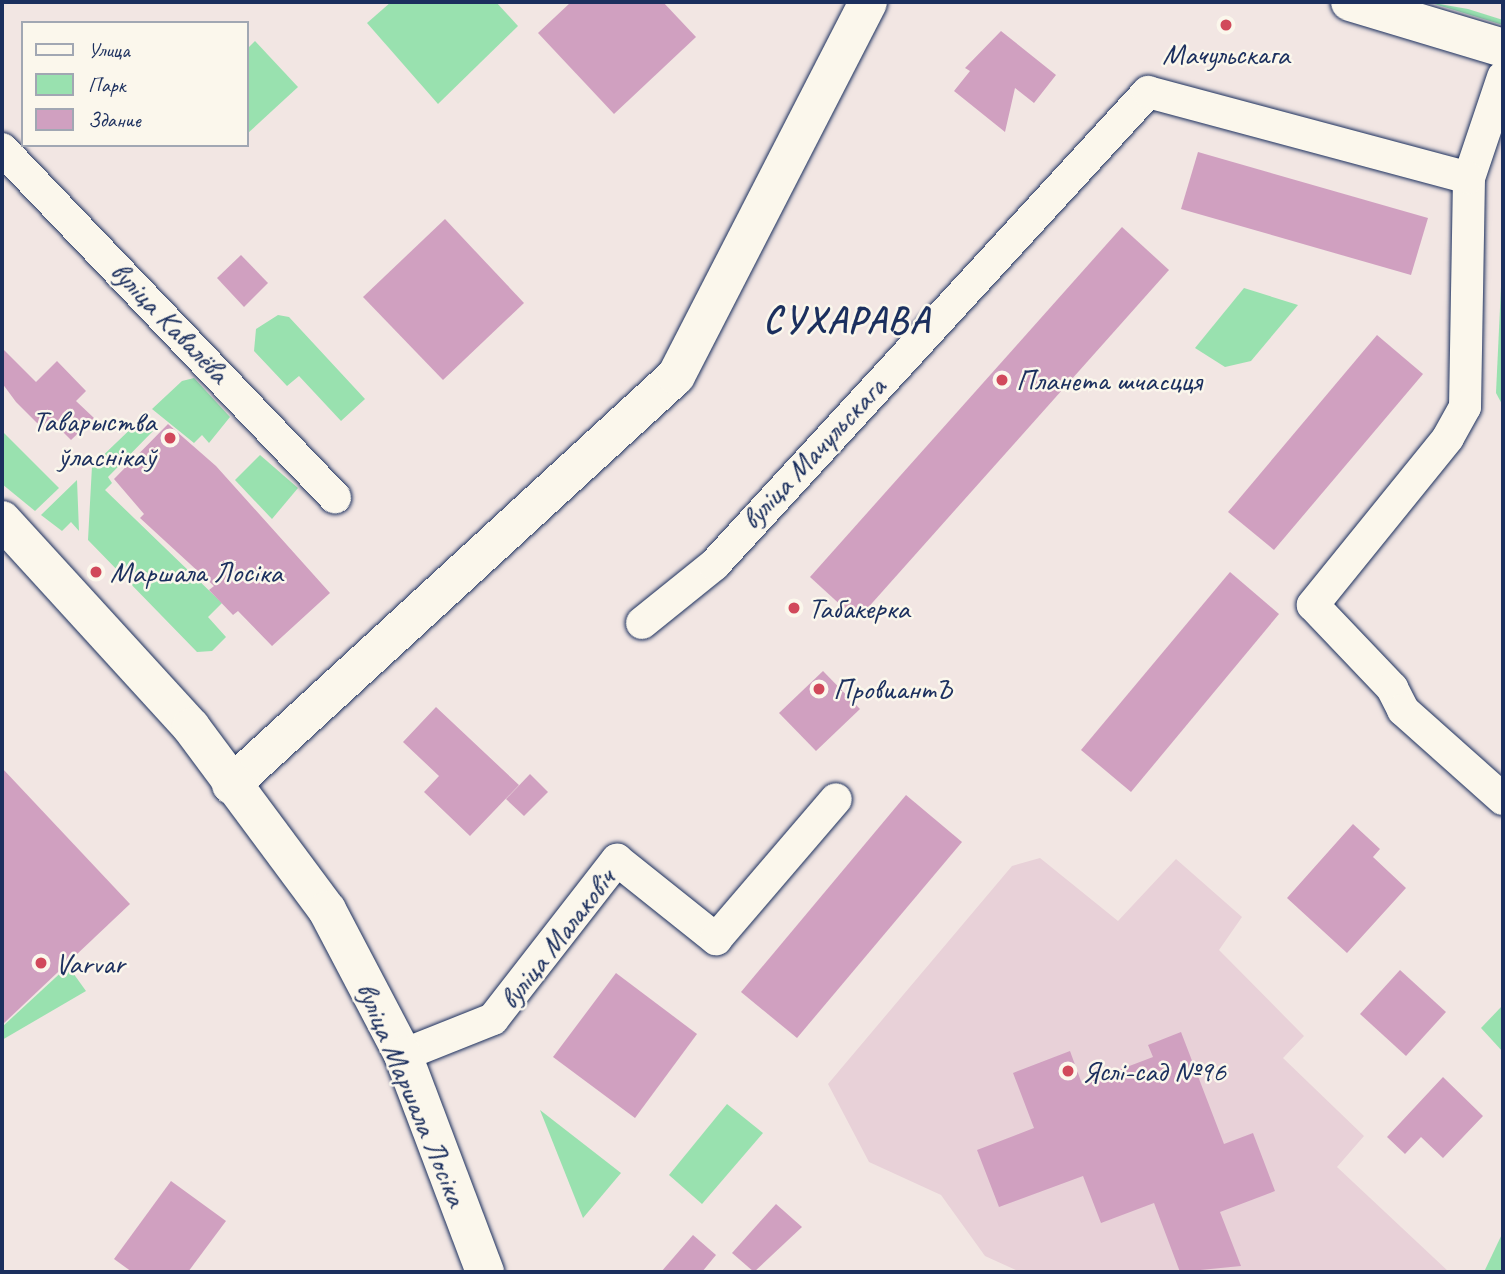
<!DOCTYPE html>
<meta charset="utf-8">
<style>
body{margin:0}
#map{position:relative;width:1505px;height:1274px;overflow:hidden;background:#f2e6e3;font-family:Caveat,sans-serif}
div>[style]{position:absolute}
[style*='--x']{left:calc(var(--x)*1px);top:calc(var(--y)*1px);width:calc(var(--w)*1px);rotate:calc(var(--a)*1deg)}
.built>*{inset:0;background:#e8d1d8}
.green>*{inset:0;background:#99e1af}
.building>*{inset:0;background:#d0a0c0}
.roads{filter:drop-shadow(0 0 2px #1b2f5e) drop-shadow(0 0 2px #1b2f5e)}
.minor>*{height:32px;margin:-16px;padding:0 16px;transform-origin:16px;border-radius:16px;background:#fbf7ec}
.tertiary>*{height:38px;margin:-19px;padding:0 19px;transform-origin:19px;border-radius:19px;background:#fbf7ec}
.secondary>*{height:38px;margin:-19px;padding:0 19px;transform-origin:19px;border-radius:19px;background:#fbf7ec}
.dots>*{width:19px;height:19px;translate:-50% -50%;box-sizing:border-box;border:4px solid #fbf7ec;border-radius:50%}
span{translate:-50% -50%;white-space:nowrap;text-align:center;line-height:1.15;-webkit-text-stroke:5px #fbf7ec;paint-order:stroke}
.poi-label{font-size:30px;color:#1b2f5e}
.left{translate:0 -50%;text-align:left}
.right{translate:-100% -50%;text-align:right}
.street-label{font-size:30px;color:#1b2f5e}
.district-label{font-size:37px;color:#1b2f5e;font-weight:700;letter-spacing:2px}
.frame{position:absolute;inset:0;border:4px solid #1b2f5e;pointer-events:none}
.legend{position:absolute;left:21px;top:21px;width:228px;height:126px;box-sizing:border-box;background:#fbf7ec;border:2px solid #a1a7b3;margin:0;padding:9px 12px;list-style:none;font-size:21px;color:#1b2f5e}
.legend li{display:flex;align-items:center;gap:14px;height:35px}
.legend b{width:35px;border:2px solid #a1a7b3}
</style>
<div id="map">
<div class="built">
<i style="clip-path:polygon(1040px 858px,1118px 921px,1176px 859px,1242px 917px,1219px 950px,1304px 1036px,1283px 1058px,1364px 1136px,1337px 1167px,1449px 1272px,1020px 1272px,985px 1256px,941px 1195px,869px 1162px,828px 1084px,1012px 866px)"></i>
</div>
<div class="green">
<i style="clip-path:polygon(391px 2px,496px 2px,518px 26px,438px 104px,367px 23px)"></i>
<i style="clip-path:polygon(1428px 2px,1468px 9px,1503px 20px,1503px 25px)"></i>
<i style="clip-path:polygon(255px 41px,298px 87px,247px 134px,247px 49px)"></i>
<i style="clip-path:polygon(1503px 244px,1503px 406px,1496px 393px)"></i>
<i style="clip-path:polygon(1244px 288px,1298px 305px,1251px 361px,1225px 367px,1195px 348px)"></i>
<i style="clip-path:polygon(278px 315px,289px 317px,365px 399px,341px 421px,299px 376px,287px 386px,254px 351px,256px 329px)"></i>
<i style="clip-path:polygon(194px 378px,230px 417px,209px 443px,202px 435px,194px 443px,152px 409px,182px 381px)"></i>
<i style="clip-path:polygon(141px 419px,153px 431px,108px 477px,112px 483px,105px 490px,222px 603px,208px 617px,226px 637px,212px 651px,197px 652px,88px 540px,92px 466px)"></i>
<i style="clip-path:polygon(2px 431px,59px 488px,35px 511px,2px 484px)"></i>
<i style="clip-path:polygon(260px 455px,298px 488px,272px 519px,235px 480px)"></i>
<i style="clip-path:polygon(77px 480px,79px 531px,71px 522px,62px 531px,41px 515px)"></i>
<i style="clip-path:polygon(68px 966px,86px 991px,2px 1040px,2px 1027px)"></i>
<i style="clip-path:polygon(1503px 1005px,1503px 1052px,1481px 1028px)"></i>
<i style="clip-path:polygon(727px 1104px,763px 1133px,702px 1204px,669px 1175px)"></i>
<i style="clip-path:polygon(540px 1110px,621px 1173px,583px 1218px)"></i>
<i style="clip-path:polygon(1503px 1232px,1503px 1272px,1484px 1272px)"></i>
</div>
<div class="building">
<i style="clip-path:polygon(571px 2px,663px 2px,696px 37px,614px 114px,538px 33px)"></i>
<i style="clip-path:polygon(1001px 31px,1056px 75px,1034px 103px,1015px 88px,1005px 132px,954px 91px,970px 71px,965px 68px)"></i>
<i style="clip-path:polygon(1198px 152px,1428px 218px,1411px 275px,1181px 209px)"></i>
<i style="clip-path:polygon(445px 219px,524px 303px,443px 380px,363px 297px)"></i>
<i style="clip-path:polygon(1122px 227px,1169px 270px,857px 620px,810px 577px)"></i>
<i style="clip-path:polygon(241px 255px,268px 283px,244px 307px,217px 278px)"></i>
<i style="clip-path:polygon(1377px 335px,1423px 374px,1274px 550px,1228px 512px)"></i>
<i style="clip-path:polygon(2px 348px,36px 382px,57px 361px,86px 391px,76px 401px,94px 418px,71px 440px,54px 423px,46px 432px,16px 402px,2px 383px)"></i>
<i style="clip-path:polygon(168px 424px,216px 466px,330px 593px,272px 646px,238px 611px,233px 615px,209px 590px,214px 586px,140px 518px,144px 514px,114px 479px)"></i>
<i style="clip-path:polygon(1230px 572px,1279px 614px,1131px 792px,1081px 750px)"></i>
<i style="clip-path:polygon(823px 671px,860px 709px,816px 751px,779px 713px)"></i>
<i style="clip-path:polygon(436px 707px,519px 785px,470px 836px,424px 792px,439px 776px,403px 742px)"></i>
<i style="clip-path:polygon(2px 768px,130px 904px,2px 1025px)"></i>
<i style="clip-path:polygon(530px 774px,548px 792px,524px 816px,506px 799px)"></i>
<i style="clip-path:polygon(906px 795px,962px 842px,797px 1038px,741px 992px)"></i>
<i style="clip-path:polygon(1353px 824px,1380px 849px,1373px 857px,1406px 888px,1347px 953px,1287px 898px)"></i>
<i style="clip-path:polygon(1400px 970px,1446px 1012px,1406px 1056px,1360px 1014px)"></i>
<i style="clip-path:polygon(616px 973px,697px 1034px,635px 1118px,553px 1057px)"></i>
<i style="clip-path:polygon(1181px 1032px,1224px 1144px,1253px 1133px,1275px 1191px,1220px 1212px,1241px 1266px,1180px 1272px,1154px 1203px,1101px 1223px,1083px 1176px,999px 1207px,977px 1150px,1034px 1128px,1013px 1073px,1070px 1051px,1082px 1084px,1153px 1057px,1148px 1045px)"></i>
<i style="clip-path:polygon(1443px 1077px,1483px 1116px,1443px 1158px,1421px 1137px,1405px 1154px,1387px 1137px)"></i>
<i style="clip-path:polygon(171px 1181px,226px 1221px,188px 1272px,132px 1272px,114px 1259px)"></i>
<i style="clip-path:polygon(776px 1204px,802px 1227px,754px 1272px,732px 1253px)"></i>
<i style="clip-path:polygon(693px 1235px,716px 1255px,702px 1272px,661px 1272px)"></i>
</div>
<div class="roads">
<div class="minor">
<i style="--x:1503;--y:77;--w:107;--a:108.6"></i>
<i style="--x:1469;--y:178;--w:229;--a:91"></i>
<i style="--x:1465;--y:407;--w:35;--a:119"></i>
<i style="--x:1448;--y:438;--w:215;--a:129"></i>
<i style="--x:1313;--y:605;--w:115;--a:46.4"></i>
<i style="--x:1392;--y:688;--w:25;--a:63"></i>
<i style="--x:1403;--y:710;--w:134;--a:41.7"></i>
<i style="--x:2;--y:149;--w:482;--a:46.3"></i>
<i style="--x:642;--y:623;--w:92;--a:-38.9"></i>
<i style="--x:714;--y:565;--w:642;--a:-47.46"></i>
<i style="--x:1148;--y:92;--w:332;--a:15"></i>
<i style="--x:403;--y:1055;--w:97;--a:-21.8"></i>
<i style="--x:493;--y:1019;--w:202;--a:-52.1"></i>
<i style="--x:617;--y:860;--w:127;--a:38.6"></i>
<i style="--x:716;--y:939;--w:184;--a:-49.4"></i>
</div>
<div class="tertiary">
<i style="--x:231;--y:785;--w:604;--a:-42.59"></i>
<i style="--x:676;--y:376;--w:420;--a:-62.8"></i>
</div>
<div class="secondary">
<i style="--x:1350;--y:2;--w:160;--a:16.7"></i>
<i style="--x:2;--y:520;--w:280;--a:47.6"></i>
<i style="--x:191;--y:727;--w:228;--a:53.4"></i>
<i style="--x:327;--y:910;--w:164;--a:62.3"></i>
<i style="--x:403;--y:1055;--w:232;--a:69.3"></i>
</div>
</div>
<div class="dots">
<i style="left:1226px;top:25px;background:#d1495b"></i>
<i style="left:1002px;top:380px;background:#d1495b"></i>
<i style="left:170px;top:438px;background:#d1495b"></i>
<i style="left:96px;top:572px;background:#d1495b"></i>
<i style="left:794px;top:608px;background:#d1495b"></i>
<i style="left:819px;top:689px;background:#d1495b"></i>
<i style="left:41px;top:963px;background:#d1495b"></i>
<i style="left:1068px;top:1071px;background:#d1495b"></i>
</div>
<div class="poi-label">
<span style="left:1226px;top:54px">Мачульскага</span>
<span class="left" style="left:1016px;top:380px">Планета шчасцця</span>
<span class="right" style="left:156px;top:438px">Таварыства<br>ўласнікаў</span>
<span class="left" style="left:110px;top:572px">Маршала Лосіка</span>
<span class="left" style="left:808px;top:608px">Табакерка</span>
<span class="left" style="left:833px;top:689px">ПровиантЪ</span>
<span class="left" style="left:55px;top:963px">Varvar</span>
<span class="left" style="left:1082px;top:1071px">Яслі-сад №96</span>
</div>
<div class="street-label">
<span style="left:170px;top:322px;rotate:46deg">вуліца Кавалёва</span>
<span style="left:813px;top:453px;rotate:-47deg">вуліца Мачульскага</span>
<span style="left:557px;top:939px;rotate:-52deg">вуліца Малаковіч</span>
<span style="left:412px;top:1094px;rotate:67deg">вуліца Маршала Лосіка</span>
</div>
<div class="district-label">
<span style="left:847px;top:320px">СУХАРАВА</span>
</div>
<div class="frame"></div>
<ul class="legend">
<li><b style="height:9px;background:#fbf7ec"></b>Улица</li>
<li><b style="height:19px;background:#99e1af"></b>Парк</li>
<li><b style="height:19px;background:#d0a0c0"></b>Здание</li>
</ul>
</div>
